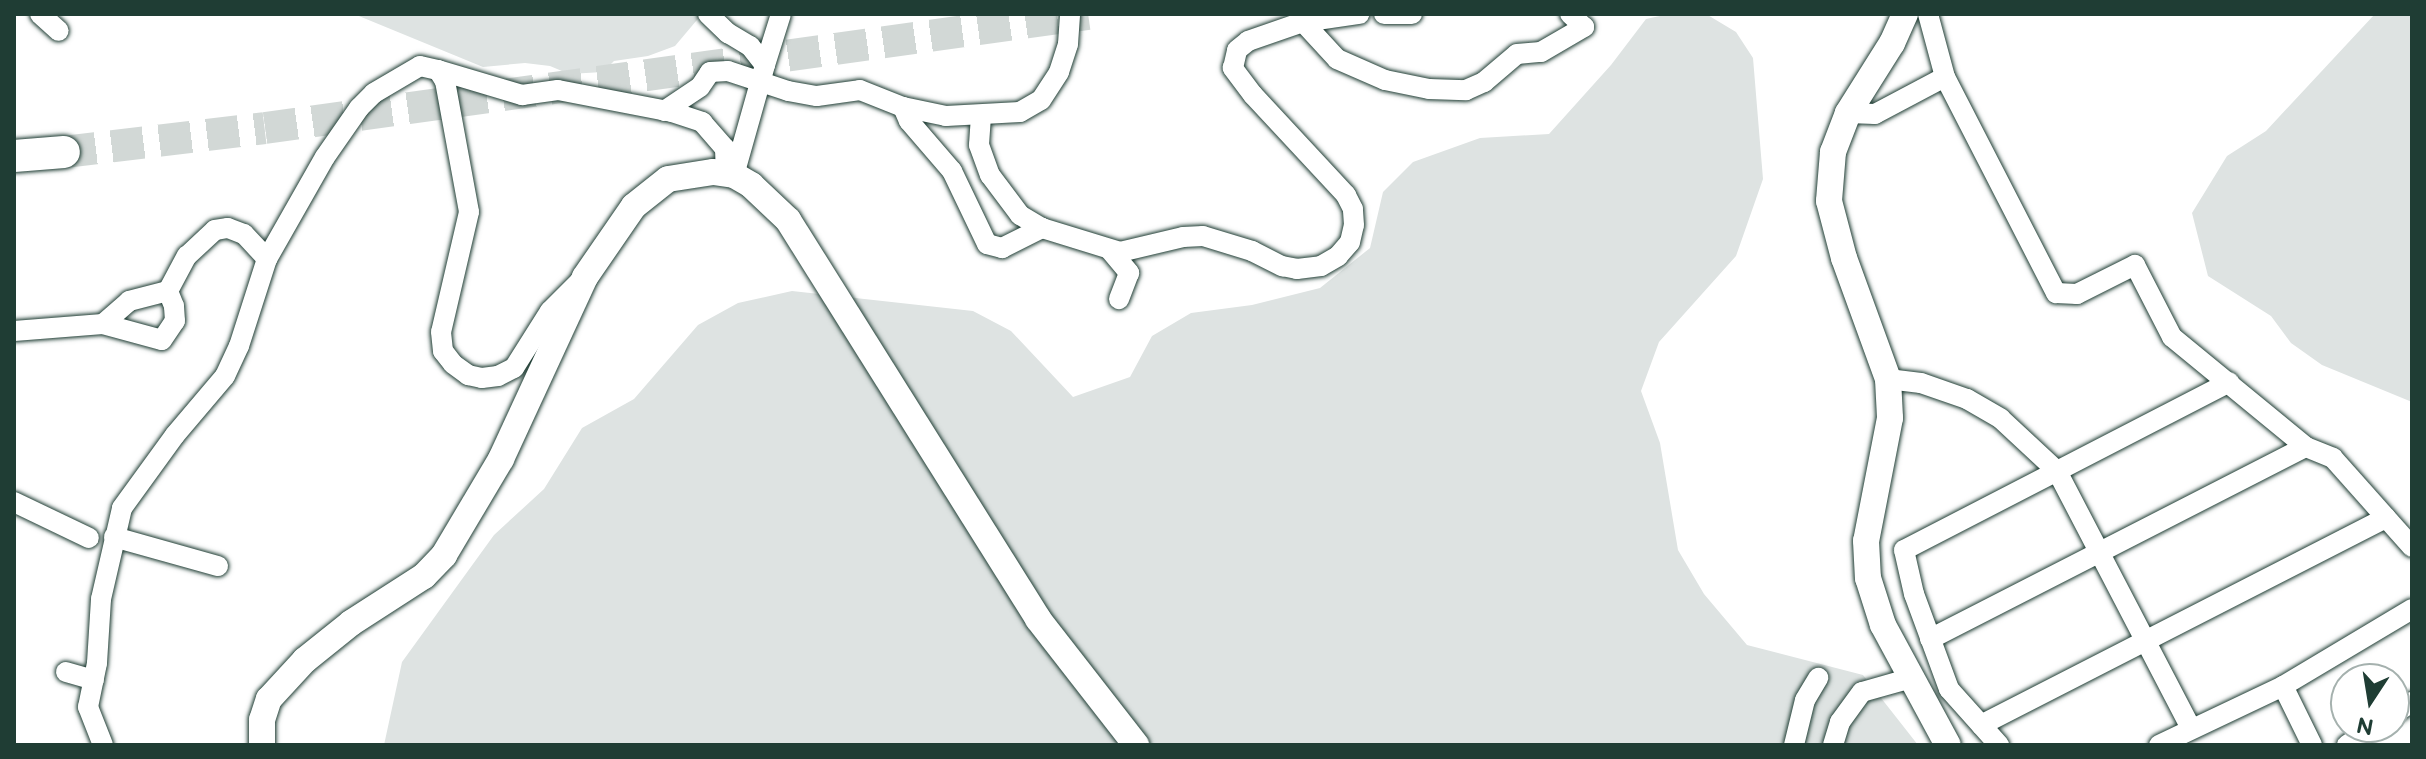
<!DOCTYPE html>
<style>
body{margin:0}
#map{position:relative;width:2426px;height:759px;overflow:hidden;background:#fff;font-family:"Balsamiq Sans",sans-serif}
div>[style]{position:absolute}
[style*='--x']{left:calc(var(--x)*1px);top:calc(var(--y)*1px);width:calc(var(--w)*1px);rotate:calc(var(--a)*1deg)}
.green>*{inset:0;background:#dee3e2}
.primary-tunnel>*{height:32px;margin-top:-16px;transform-origin:0;background:repeating-linear-gradient(90deg,#d2d8d6 0 32px,transparent 0 48px)}
.roads{filter:drop-shadow(0 0 2px #1f3d34) drop-shadow(0 0 2px #1f3d34)}
.minor>*{height:20px;margin:-10px;padding:0 10px;transform-origin:10px;border-radius:10px;background:#fff}
.tertiary>*{height:26px;margin:-13px;padding:0 13px;transform-origin:13px;border-radius:13px;background:#fff}
.primary>*{height:32px;margin:-16px;padding:0 16px;transform-origin:16px;border-radius:16px;background:#fff}
span{translate:-50% -50%;white-space:nowrap;text-align:center;line-height:1.15;-webkit-text-stroke:7px #fff;paint-order:stroke}
.frame{position:absolute;inset:0;border:16px solid #1f3d34;pointer-events:none}
.north{position:absolute;left:2330px;top:663px;width:80px;height:80px;box-sizing:border-box;background:#fff;border:2px solid #a5b1ae;border-radius:50%;rotate:192deg;font-size:22px;font-weight:700;line-height:32px;text-align:center;color:#1f3d34}
.north::after{content:'';display:block;margin:auto;width:28px;height:36px;background:#1f3d34;clip-path:polygon(50% 0,100% 100%,50% 72%,0 100%)}
</style>
<div id="map">
<div class="green">
<i style="clip-path:polygon(354px 14px,702px 14px,675px 46px,648px 56px,614px 61px,603px 72px,569px 74px,550px 66px,525px 63px,483px 67px)"></i>
<i style="clip-path:polygon(1669px 14px,1706px 14px,1736px 32px,1753px 58px,1763px 179px,1736px 256px,1659px 342px,1641px 391px,1660px 443px,1678px 550px,1704px 594px,1747px 645px,1863px 675px,1918px 745px,384px 745px,402px 662px,494px 535px,544px 489px,582px 428px,634px 399px,698px 325px,738px 303px,792px 291px,973px 311px,1011px 331px,1073px 397px,1130px 377px,1152px 336px,1191px 313px,1252px 305px,1320px 288px,1370px 248px,1383px 192px,1413px 162px,1480px 138px,1549px 134px,1611px 65px,1646px 19px)"></i>
<i style="clip-path:polygon(2412px 14px,2412px 402px,2322px 365px,2291px 343px,2271px 316px,2208px 276px,2192px 213px,2227px 156px,2266px 131px,2374px 15px)"></i>
</div>
<div class="primary-tunnel">
<i style="--x:64;--y:152;--w:202;--a:-6.8"></i>
<i style="--x:265;--y:128;--w:831;--a:-7.89"></i>
</div>
<div class="roads">
<div class="minor">
<i style="--x:40;--y:14;--w:25;--a:42"></i>
<i style="--x:708;--y:14;--w:28;--a:44"></i>
<i style="--x:728;--y:33;--w:26;--a:31"></i>
<i style="--x:750;--y:46;--w:24;--a:52"></i>
<i style="--x:765;--y:65;--w:114;--a:105.7"></i>
<i style="--x:1384;--y:14;--w:28;--a:0"></i>
<i style="--x:1928;--y:14;--w:65;--a:74.9"></i>
<i style="--x:1945;--y:77;--w:243;--a:62.8"></i>
<i style="--x:2056;--y:293;--w:21;--a:3"></i>
<i style="--x:2077;--y:294;--w:65;--a:-26.6"></i>
<i style="--x:2135;--y:265;--w:81;--a:62.8"></i>
<i style="--x:2172;--y:337;--w:173;--a:39.4"></i>
<i style="--x:2306;--y:447;--w:29;--a:22"></i>
<i style="--x:2333;--y:458;--w:119;--a:48.4"></i>
<i style="--x:1303;--y:22;--w:50;--a:47.4"></i>
<i style="--x:1337;--y:59;--w:52;--a:23.6"></i>
<i style="--x:1385;--y:80;--w:45;--a:11.6"></i>
<i style="--x:1429;--y:89;--w:37;--a:2"></i>
<i style="--x:1466;--y:90;--w:20;--a:-24"></i>
<i style="--x:1484;--y:82;--w:43;--a:-40.3"></i>
<i style="--x:1517;--y:54;--w:24;--a:-5"></i>
<i style="--x:1541;--y:52;--w:50;--a:-30.2"></i>
<i style="--x:1584;--y:27;--w:19;--a:-137"></i>
<i style="--x:765;--y:65;--w:53;--a:-72.6"></i>
<i style="--x:438;--y:70;--w:88;--a:16.6"></i>
<i style="--x:522;--y:95;--w:36;--a:-8"></i>
<i style="--x:558;--y:90;--w:116;--a:10.9"></i>
<i style="--x:672;--y:112;--w:32;--a:18"></i>
<i style="--x:702;--y:122;--w:35;--a:49"></i>
<i style="--x:725;--y:148;--w:26;--a:88"></i>
<i style="--x:903;--y:107;--w:15;--a:67"></i>
<i style="--x:909;--y:121;--w:66;--a:49.3"></i>
<i style="--x:952;--y:171;--w:81;--a:64.4"></i>
<i style="--x:987;--y:244;--w:16;--a:15"></i>
<i style="--x:1002;--y:248;--w:45;--a:-26.6"></i>
<i style="--x:664;--y:111;--w:43;--a:-33.7"></i>
<i style="--x:700;--y:87;--w:18;--a:-56"></i>
<i style="--x:710;--y:72;--w:18;--a:-3"></i>
<i style="--x:728;--y:71;--w:63;--a:18.4"></i>
<i style="--x:788;--y:91;--w:29;--a:10"></i>
<i style="--x:817;--y:96;--w:43;--a:-7.9"></i>
<i style="--x:860;--y:90;--w:46;--a:21.6"></i>
<i style="--x:903;--y:107;--w:44;--a:11.8"></i>
<i style="--x:946;--y:116;--w:74;--a:-3.1"></i>
<i style="--x:1020;--y:112;--w:24;--a:-30"></i>
<i style="--x:1041;--y:100;--w:33;--a:-57"></i>
<i style="--x:1059;--y:72;--w:29;--a:-72"></i>
<i style="--x:1068;--y:44;--w:30;--a:-86"></i>
<i style="--x:1848;--y:113;--w:27;--a:2"></i>
<i style="--x:1875;--y:114;--w:79;--a:-27.9"></i>
<i style="--x:981;--y:116;--w:29;--a:94"></i>
<i style="--x:979;--y:145;--w:32;--a:70"></i>
<i style="--x:990;--y:175;--w:50;--a:53.1"></i>
<i style="--x:1020;--y:215;--w:26;--a:31"></i>
<i style="--x:1042;--y:228;--w:82;--a:17.1"></i>
<i style="--x:1120;--y:252;--w:65;--a:-13.4"></i>
<i style="--x:1183;--y:237;--w:20;--a:-3"></i>
<i style="--x:1203;--y:236;--w:51;--a:17"></i>
<i style="--x:1252;--y:251;--w:34;--a:27"></i>
<i style="--x:1282;--y:266;--w:15;--a:11"></i>
<i style="--x:1297;--y:269;--w:24;--a:-7"></i>
<i style="--x:1321;--y:266;--w:20;--a:-30"></i>
<i style="--x:1338;--y:256;--w:18;--a:-49"></i>
<i style="--x:1350;--y:242;--w:17;--a:-77"></i>
<i style="--x:1354;--y:225;--w:16;--a:-94"></i>
<i style="--x:1353;--y:209;--w:16;--a:-117"></i>
<i style="--x:1346;--y:195;--w:137;--a:-132.9"></i>
<i style="--x:1253;--y:95;--w:34;--a:-127"></i>
<i style="--x:1233;--y:68;--w:18;--a:-77"></i>
<i style="--x:1237;--y:50;--w:14;--a:-39"></i>
<i style="--x:1248;--y:41;--w:58;--a:-19.1"></i>
<i style="--x:1303;--y:22;--w:57;--a:-8.1"></i>
<i style="--x:1110;--y:250;--w:30;--a:50"></i>
<i style="--x:1129;--y:273;--w:28;--a:111"></i>
<i style="--x:103;--y:324;--w:61;--a:15.2"></i>
<i style="--x:162;--y:340;--w:23;--a:-56"></i>
<i style="--x:175;--y:321;--w:15;--a:-94"></i>
<i style="--x:174;--y:306;--w:16;--a:-112"></i>
<i style="--x:14;--y:331;--w:89;--a:-4.5"></i>
<i style="--x:103;--y:324;--w:35;--a:-41"></i>
<i style="--x:129;--y:301;--w:40;--a:-14.4"></i>
<i style="--x:168;--y:291;--w:40;--a:-62"></i>
<i style="--x:187;--y:256;--w:38;--a:-43"></i>
<i style="--x:215;--y:230;--w:13;--a:-9"></i>
<i style="--x:228;--y:228;--w:17;--a:21"></i>
<i style="--x:244;--y:234;--w:34;--a:47"></i>
<i style="--x:1888;--y:379;--w:33;--a:7"></i>
<i style="--x:1921;--y:383;--w:49;--a:19.2"></i>
<i style="--x:1967;--y:399;--w:39;--a:30"></i>
<i style="--x:2001;--y:419;--w:76;--a:42.9"></i>
<i style="--x:2057;--y:471;--w:290;--a:62.5"></i>
<i style="--x:14;--y:502;--w:83;--a:25.6"></i>
<i style="--x:114;--y:537;--w:108;--a:15.6"></i>
<i style="--x:1930;--y:639;--w:422;--a:-27.1"></i>
<i style="--x:66;--y:672;--w:29;--a:16"></i>
<i style="--x:2283;--y:686;--w:66;--a:63.8"></i>
<i style="--x:2394;--y:714;--w:22;--a:-34"></i>
<i style="--x:1981;--y:725;--w:455;--a:-27.1"></i>
<i style="--x:103;--y:745;--w:41;--a:-111.5"></i>
<i style="--x:88;--y:707;--w:45;--a:-78.4"></i>
<i style="--x:97;--y:663;--w:64;--a:-86.4"></i>
<i style="--x:101;--y:599;--w:93;--a:-77"></i>
<i style="--x:122;--y:508;--w:90;--a:-54"></i>
<i style="--x:175;--y:435;--w:77;--a:-49.7"></i>
<i style="--x:225;--y:376;--w:33;--a:-65"></i>
<i style="--x:239;--y:346;--w:91;--a:-72.2"></i>
<i style="--x:267;--y:259;--w:117;--a:-60.4"></i>
<i style="--x:325;--y:157;--w:60;--a:-55.2"></i>
<i style="--x:359;--y:108;--w:21;--a:-45"></i>
<i style="--x:374;--y:93;--w:53;--a:-30.4"></i>
<i style="--x:420;--y:66;--w:18;--a:13"></i>
<i style="--x:438;--y:70;--w:13;--a:58"></i>
<i style="--x:445;--y:81;--w:133;--a:79.6"></i>
<i style="--x:469;--y:212;--w:123;--a:103.1"></i>
<i style="--x:441;--y:332;--w:19;--a:84"></i>
<i style="--x:443;--y:351;--w:16;--a:52"></i>
<i style="--x:453;--y:364;--w:19;--a:36"></i>
<i style="--x:468;--y:375;--w:14;--a:12"></i>
<i style="--x:482;--y:378;--w:16;--a:-7"></i>
<i style="--x:498;--y:376;--w:18;--a:-27"></i>
<i style="--x:514;--y:368;--w:67;--a:-57.7"></i>
<i style="--x:550;--y:311;--w:41;--a:-45"></i>
<i style="--x:1794;--y:745;--w:46;--a:-76.3"></i>
<i style="--x:1805;--y:700;--w:26;--a:-59"></i>
<i style="--x:1833;--y:745;--w:24;--a:-73"></i>
<i style="--x:1840;--y:722;--w:37;--a:-54"></i>
<i style="--x:1862;--y:692;--w:51;--a:-15.9"></i>
<i style="--x:1999;--y:745;--w:75;--a:-131.8"></i>
<i style="--x:1949;--y:689;--w:101;--a:-110.2"></i>
<i style="--x:1914;--y:594;--w:45;--a:-102.8"></i>
<i style="--x:1904;--y:550;--w:366;--a:-27.3"></i>
<i style="--x:2159;--y:745;--w:137;--a:-25.4"></i>
<i style="--x:2283;--y:686;--w:150;--a:-30.8"></i>
<i style="--x:2347;--y:745;--w:32;--a:-34"></i>
</div>
<div class="tertiary">
<i style="--x:1905;--y:14;--w:32;--a:114"></i>
<i style="--x:1892;--y:43;--w:83;--a:122.2"></i>
<i style="--x:1848;--y:113;--w:42;--a:111"></i>
<i style="--x:1833;--y:152;--w:49;--a:94.7"></i>
<i style="--x:1829;--y:201;--w:59;--a:75.3"></i>
<i style="--x:1844;--y:258;--w:129;--a:70"></i>
<i style="--x:1888;--y:379;--w:39;--a:87"></i>
<i style="--x:1890;--y:418;--w:125;--a:101"></i>
<i style="--x:1866;--y:541;--w:37;--a:87"></i>
<i style="--x:1868;--y:578;--w:49;--a:72.3"></i>
<i style="--x:1883;--y:625;--w:136;--a:61.6"></i>
<i style="--x:262;--y:745;--w:25;--a:-90"></i>
<i style="--x:262;--y:720;--w:22;--a:-72"></i>
<i style="--x:269;--y:699;--w:53;--a:-47.3"></i>
<i style="--x:305;--y:660;--w:59;--a:-38.8"></i>
<i style="--x:351;--y:623;--w:87;--a:-32.8"></i>
<i style="--x:424;--y:576;--w:29;--a:-46"></i>
<i style="--x:444;--y:555;--w:112;--a:-59.3"></i>
<i style="--x:501;--y:459;--w:200;--a:-65.2"></i>
<i style="--x:585;--y:277;--w:86;--a:-55.4"></i>
<i style="--x:634;--y:206;--w:43;--a:-38.5"></i>
<i style="--x:668;--y:179;--w:46;--a:-8.8"></i>
<i style="--x:713;--y:172;--w:21;--a:8"></i>
<i style="--x:734;--y:175;--w:20;--a:30"></i>
<i style="--x:751;--y:185;--w:51;--a:43.4"></i>
<i style="--x:788;--y:220;--w:471;--a:57.9"></i>
<i style="--x:1038;--y:619;--w:160;--a:52.1"></i>
</div>
<div class="primary">
<i style="--x:14;--y:156;--w:50;--a:-4.6"></i>
</div>
</div>
<div class="frame"></div>
<div class="north">N</div>
</div>
